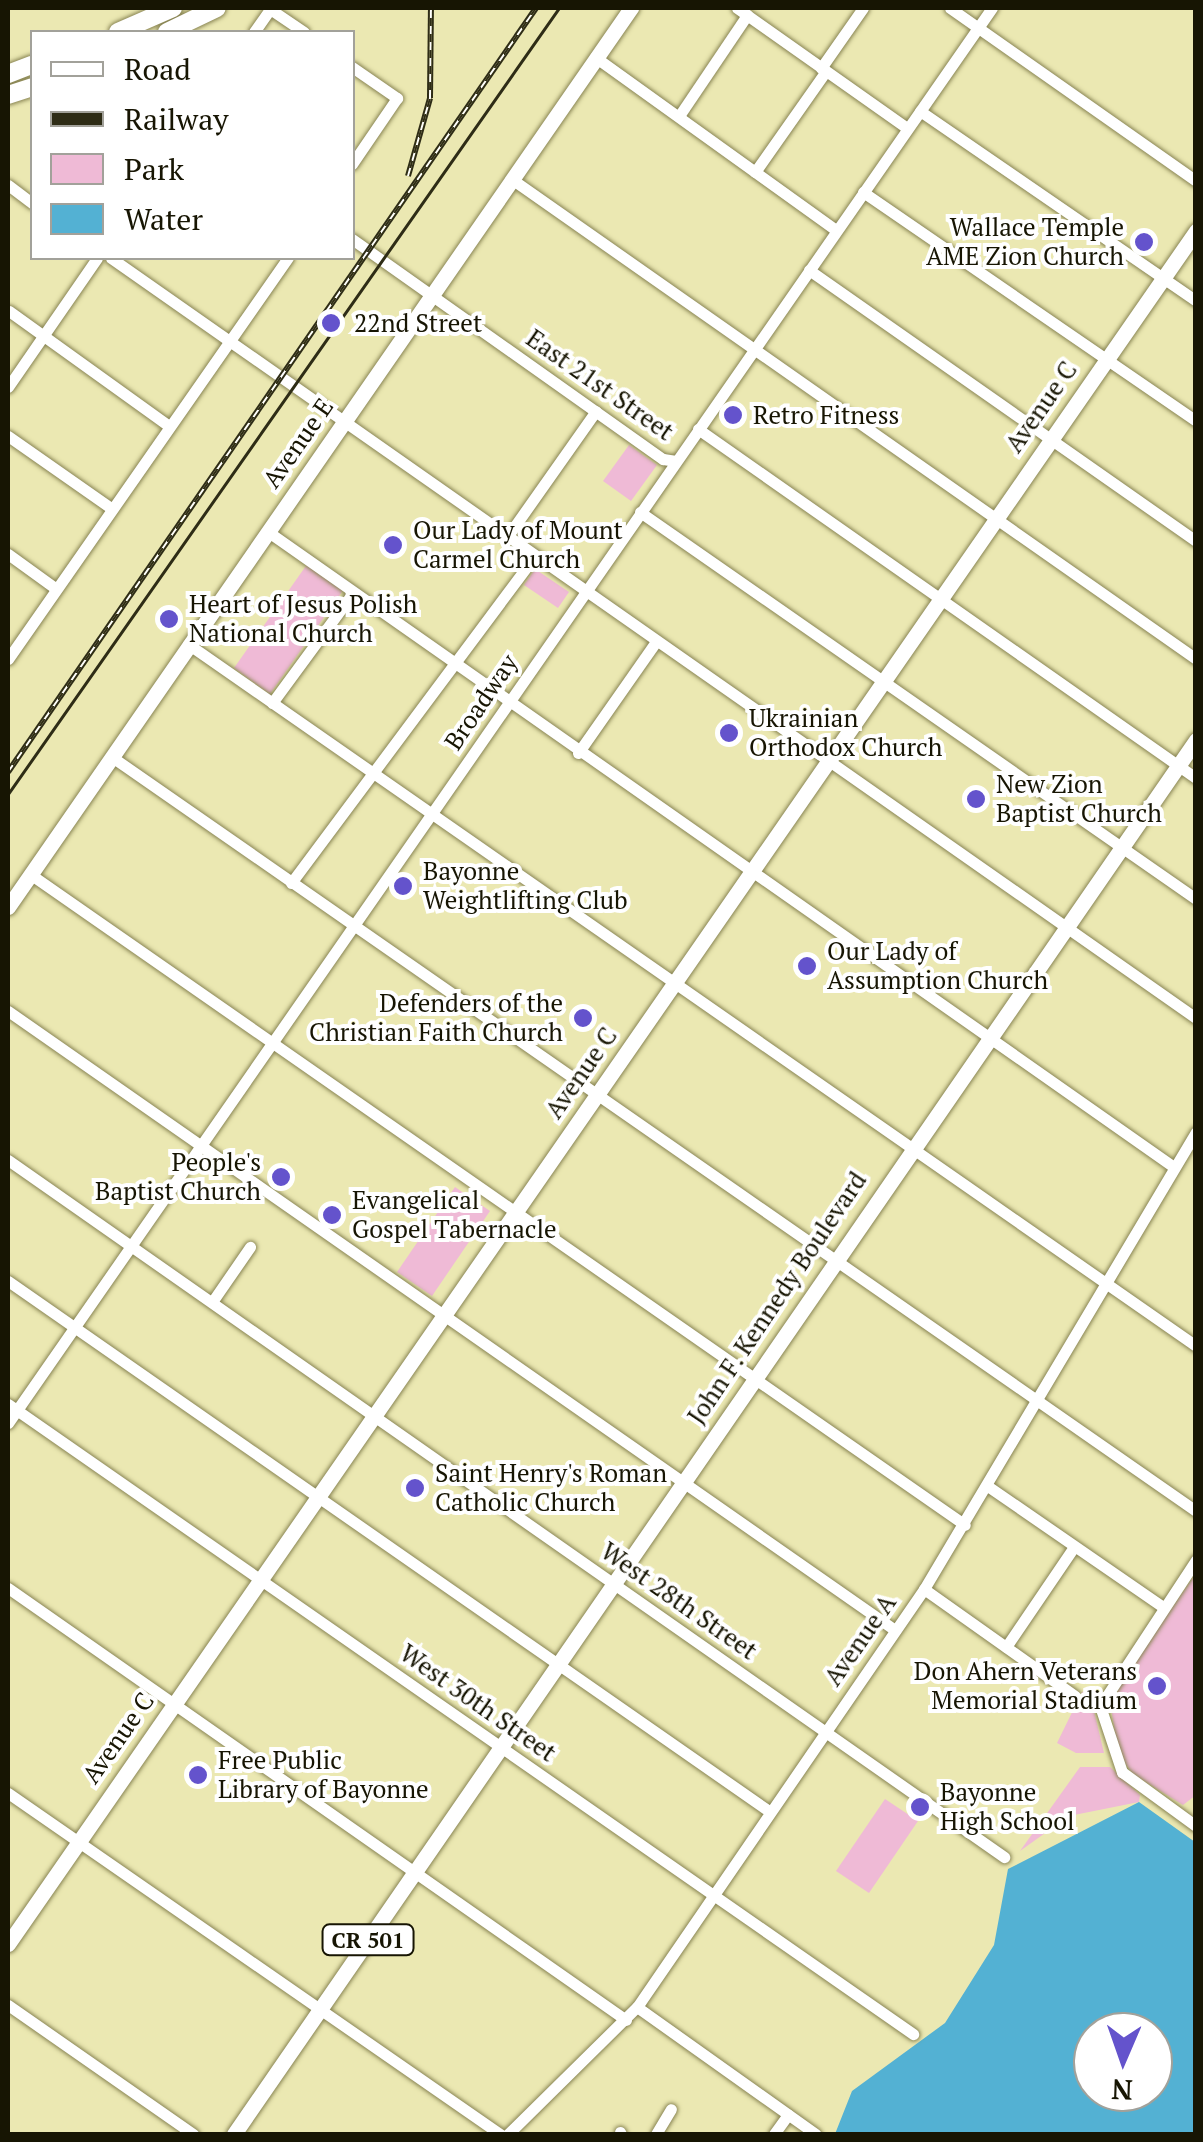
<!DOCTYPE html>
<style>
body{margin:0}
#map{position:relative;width:1203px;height:2142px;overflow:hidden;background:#ebe8b2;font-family:"PT Serif",serif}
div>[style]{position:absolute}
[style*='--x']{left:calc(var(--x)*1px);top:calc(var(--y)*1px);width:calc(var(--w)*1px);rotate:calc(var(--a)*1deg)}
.green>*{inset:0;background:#efbad6}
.water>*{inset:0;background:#53b1d3}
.roads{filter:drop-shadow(0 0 2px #888453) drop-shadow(0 0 2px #888453)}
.minor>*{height:11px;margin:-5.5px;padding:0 5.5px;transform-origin:5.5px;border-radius:5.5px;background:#fff}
.major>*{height:15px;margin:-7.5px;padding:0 7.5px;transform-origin:7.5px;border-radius:7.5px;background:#fff}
.highway>*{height:18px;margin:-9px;padding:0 9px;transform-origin:9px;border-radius:9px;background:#fff}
.tram>*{height:2.5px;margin:-1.25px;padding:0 1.25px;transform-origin:1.25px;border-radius:1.25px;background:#2e2c16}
.rail>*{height:6px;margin-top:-3px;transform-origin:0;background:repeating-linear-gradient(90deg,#fff 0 8px,#2e2c16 0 16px);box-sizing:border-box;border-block:2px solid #2e2c16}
.dots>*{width:28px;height:28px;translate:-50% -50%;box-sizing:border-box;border:5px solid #fff;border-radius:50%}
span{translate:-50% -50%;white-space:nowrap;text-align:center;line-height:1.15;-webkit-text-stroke:8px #fff;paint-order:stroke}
.shield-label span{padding:2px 8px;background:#fff;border:2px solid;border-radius:8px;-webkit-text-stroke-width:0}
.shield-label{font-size:22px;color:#171503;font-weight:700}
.poi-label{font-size:25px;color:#171503}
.right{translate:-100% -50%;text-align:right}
.left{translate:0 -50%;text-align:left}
.street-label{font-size:25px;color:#171503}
.frame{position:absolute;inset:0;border:10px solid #171503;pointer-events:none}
.legend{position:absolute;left:30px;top:30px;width:325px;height:230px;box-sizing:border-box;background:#fff;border:2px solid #a2a19a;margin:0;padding:12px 18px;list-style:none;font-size:30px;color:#171503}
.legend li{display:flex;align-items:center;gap:20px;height:50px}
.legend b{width:50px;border:2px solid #a2a19a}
.north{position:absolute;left:1073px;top:2012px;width:100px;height:100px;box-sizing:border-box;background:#fff;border:2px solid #a2a19a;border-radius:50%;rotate:182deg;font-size:28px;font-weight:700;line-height:40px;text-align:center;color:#171503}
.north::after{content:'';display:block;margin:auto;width:35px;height:45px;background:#6453cc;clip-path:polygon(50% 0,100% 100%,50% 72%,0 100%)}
</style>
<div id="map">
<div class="green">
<i style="clip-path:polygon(629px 445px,657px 465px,631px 501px,603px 481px)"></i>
<i style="clip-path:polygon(308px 563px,344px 589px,270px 694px,234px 668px)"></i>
<i style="clip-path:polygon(535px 569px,569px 592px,558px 608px,524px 585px)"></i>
<i style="clip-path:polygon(455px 1187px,490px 1211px,432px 1296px,397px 1272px)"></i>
<i style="clip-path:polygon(1195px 1575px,1196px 1795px,1183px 1805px,1133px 1774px,1119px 1755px,1111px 1709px,1124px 1676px)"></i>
<i style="clip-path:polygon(1097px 1691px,1094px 1711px,1104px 1753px,1076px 1753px,1057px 1743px,1082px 1692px)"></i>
<i style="clip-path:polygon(1080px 1767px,1110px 1767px,1140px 1795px,1139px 1802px,1069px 1816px,1020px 1851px)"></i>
<i style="clip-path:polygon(885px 1799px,918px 1821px,869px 1893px,836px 1871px)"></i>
</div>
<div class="water">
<i style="clip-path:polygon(evenodd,1139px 1802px,1195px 1842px,1195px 2134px,835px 2134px,852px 2091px,945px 2023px,994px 1945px,1008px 1869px,1139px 1802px,1093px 2032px,1153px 2032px,1153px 2092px,1093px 2092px,1093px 2032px)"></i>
</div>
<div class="roads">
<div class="minor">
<i style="--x:737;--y:8;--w:208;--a:35.2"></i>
<i style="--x:950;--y:8;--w:301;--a:35.1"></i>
<i style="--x:254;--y:32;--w:28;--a:-55"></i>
<i style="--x:270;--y:9;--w:41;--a:34.1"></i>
<i style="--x:595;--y:57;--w:297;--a:35.7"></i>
<i style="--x:352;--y:67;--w:55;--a:34.6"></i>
<i style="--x:397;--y:98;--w:80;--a:124.3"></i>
<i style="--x:821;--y:68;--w:73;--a:-55"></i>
<i style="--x:920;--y:111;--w:335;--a:34.5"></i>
<i style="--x:679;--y:116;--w:122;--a:-56"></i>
<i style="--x:755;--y:172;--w:123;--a:-54.9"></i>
<i style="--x:513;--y:180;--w:834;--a:35.04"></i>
<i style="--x:8;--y:185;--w:30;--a:37"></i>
<i style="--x:863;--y:192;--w:404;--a:34.5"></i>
<i style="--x:352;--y:239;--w:381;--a:35.3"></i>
<i style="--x:663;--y:459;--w:13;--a:9"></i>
<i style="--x:111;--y:258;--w:1325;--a:35.01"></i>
<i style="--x:809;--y:270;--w:472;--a:35"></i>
<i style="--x:9;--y:311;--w:197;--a:35.7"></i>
<i style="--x:8;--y:387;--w:157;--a:-55.4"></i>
<i style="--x:698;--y:429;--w:608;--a:35.02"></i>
<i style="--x:8;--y:436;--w:126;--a:35"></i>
<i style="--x:640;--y:512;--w:677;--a:34.84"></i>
<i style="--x:267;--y:531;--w:1108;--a:35.04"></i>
<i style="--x:507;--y:537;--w:154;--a:-54.8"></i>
<i style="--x:8;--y:554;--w:58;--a:35.9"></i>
<i style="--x:188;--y:644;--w:1228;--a:34.85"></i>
<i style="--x:8;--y:659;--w:489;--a:-55.1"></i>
<i style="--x:272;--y:703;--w:135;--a:-53.7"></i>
<i style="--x:578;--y:753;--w:134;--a:-55"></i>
<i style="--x:112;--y:757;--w:1320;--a:34.82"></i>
<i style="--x:30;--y:874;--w:1139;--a:34.85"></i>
<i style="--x:291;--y:883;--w:407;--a:-53.3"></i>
<i style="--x:8;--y:1011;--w:1082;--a:34.91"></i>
<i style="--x:8;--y:1160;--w:1216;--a:34.98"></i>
<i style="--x:8;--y:1281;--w:927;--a:34.86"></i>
<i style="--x:212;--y:1302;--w:67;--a:-55.4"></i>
<i style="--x:8;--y:1404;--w:1103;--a:34.84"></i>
<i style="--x:8;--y:1423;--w:1724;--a:-55.19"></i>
<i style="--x:989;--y:1487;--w:211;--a:34.6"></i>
<i style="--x:1196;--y:1560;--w:175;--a:123.3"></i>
<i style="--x:1100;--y:1706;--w:70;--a:71.6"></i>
<i style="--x:1122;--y:1772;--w:92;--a:36.1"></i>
<i style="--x:8;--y:1588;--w:754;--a:34.95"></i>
<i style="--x:924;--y:1589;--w:185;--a:35.3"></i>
<i style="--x:1006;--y:1647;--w:121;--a:-55.8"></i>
<i style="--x:8;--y:1793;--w:599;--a:34.73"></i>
<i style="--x:8;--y:2005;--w:226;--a:34.9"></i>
<i style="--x:637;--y:2007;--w:219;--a:35.4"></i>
<i style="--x:620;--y:2132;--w:2;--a:63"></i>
<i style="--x:508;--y:2134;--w:181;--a:-44.6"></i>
<i style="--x:637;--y:2007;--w:507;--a:-55.53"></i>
<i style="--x:924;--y:1589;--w:532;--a:-59.24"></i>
<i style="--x:656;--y:2134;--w:29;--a:-59"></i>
<i style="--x:774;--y:2134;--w:24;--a:-54"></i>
</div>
<div class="major">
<i style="--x:8;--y:907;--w:1094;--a:-55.28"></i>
<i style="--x:8;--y:1944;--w:2085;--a:-55.26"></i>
<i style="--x:234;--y:2134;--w:1694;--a:-55.39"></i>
</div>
<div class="highway">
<i style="--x:118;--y:32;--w:60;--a:-23.6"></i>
<i style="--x:167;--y:32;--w:55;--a:-25.6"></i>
<i style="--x:8;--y:74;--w:26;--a:-21"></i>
<i style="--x:8;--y:95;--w:25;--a:-18"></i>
</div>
</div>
<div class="tram">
<i style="--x:8;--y:794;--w:960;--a:-54.97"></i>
</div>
<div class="rail">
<i style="--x:408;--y:176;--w:81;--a:-74.2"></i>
<i style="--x:430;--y:98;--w:90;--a:-89.4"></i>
<i style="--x:8;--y:772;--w:929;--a:-55.35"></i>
</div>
<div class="dots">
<i style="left:1144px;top:242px;background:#6453cc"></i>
<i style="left:331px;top:323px;background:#6453cc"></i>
<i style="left:733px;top:415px;background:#6453cc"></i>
<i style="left:393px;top:545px;background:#6453cc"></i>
<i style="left:169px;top:619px;background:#6453cc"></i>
<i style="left:729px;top:733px;background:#6453cc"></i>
<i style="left:976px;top:799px;background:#6453cc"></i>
<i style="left:403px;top:886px;background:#6453cc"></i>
<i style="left:807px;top:966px;background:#6453cc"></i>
<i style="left:583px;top:1018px;background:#6453cc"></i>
<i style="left:281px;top:1177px;background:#6453cc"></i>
<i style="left:332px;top:1215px;background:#6453cc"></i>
<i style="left:415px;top:1488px;background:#6453cc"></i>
<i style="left:1157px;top:1686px;background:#6453cc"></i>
<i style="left:198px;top:1775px;background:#6453cc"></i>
<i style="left:920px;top:1807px;background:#6453cc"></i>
</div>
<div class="shield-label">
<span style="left:368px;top:1940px">CR 501</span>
</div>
<div class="poi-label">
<span class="right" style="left:1124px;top:242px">Wallace Temple<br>AME Zion Church</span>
<span class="left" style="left:354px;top:323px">22nd Street</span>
<span class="left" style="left:753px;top:415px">Retro Fitness</span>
<span class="left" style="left:413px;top:545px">Our Lady of Mount<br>Carmel Church</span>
<span class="left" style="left:189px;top:619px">Heart of Jesus Polish<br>National Church</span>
<span class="left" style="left:749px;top:733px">Ukrainian<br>Orthodox Church</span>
<span class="left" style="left:996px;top:799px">New Zion<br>Baptist Church</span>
<span class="left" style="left:423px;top:886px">Bayonne<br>Weightlifting Club</span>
<span class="left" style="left:827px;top:966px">Our Lady of<br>Assumption Church</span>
<span class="right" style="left:563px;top:1018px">Defenders of the<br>Christian Faith Church</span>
<span class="right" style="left:261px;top:1177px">People's<br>Baptist Church</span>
<span class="left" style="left:352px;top:1215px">Evangelical<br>Gospel Tabernacle</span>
<span class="left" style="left:435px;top:1488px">Saint Henry's Roman<br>Catholic Church</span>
<span class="right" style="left:1137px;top:1686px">Don Ahern Veterans<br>Memorial Stadium</span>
<span class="left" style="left:218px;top:1775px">Free Public<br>Library of Bayonne</span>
<span class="left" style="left:940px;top:1807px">Bayonne<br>High School</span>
</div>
<div class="street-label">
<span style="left:600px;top:385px;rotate:35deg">East 21st Street</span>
<span style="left:1041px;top:407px;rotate:-55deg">Avenue C</span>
<span style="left:298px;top:443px;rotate:-55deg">Avenue E</span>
<span style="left:481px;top:702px;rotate:-56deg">Broadway</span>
<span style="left:581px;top:1073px;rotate:-55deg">Avenue C</span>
<span style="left:777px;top:1298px;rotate:-56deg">John F. Kennedy Boulevard</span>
<span style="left:679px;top:1601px;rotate:35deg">West 28th Street</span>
<span style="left:860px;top:1640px;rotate:-55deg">Avenue A</span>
<span style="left:478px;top:1703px;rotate:35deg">West 30th Street</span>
<span style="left:118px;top:1738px;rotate:-55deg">Avenue C</span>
</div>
<div class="frame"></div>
<ul class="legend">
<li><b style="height:12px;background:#fff"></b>Road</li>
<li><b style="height:12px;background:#2e2c16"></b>Railway</li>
<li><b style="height:28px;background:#efbad6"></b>Park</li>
<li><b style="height:28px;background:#53b1d3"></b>Water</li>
</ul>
<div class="north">N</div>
</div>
